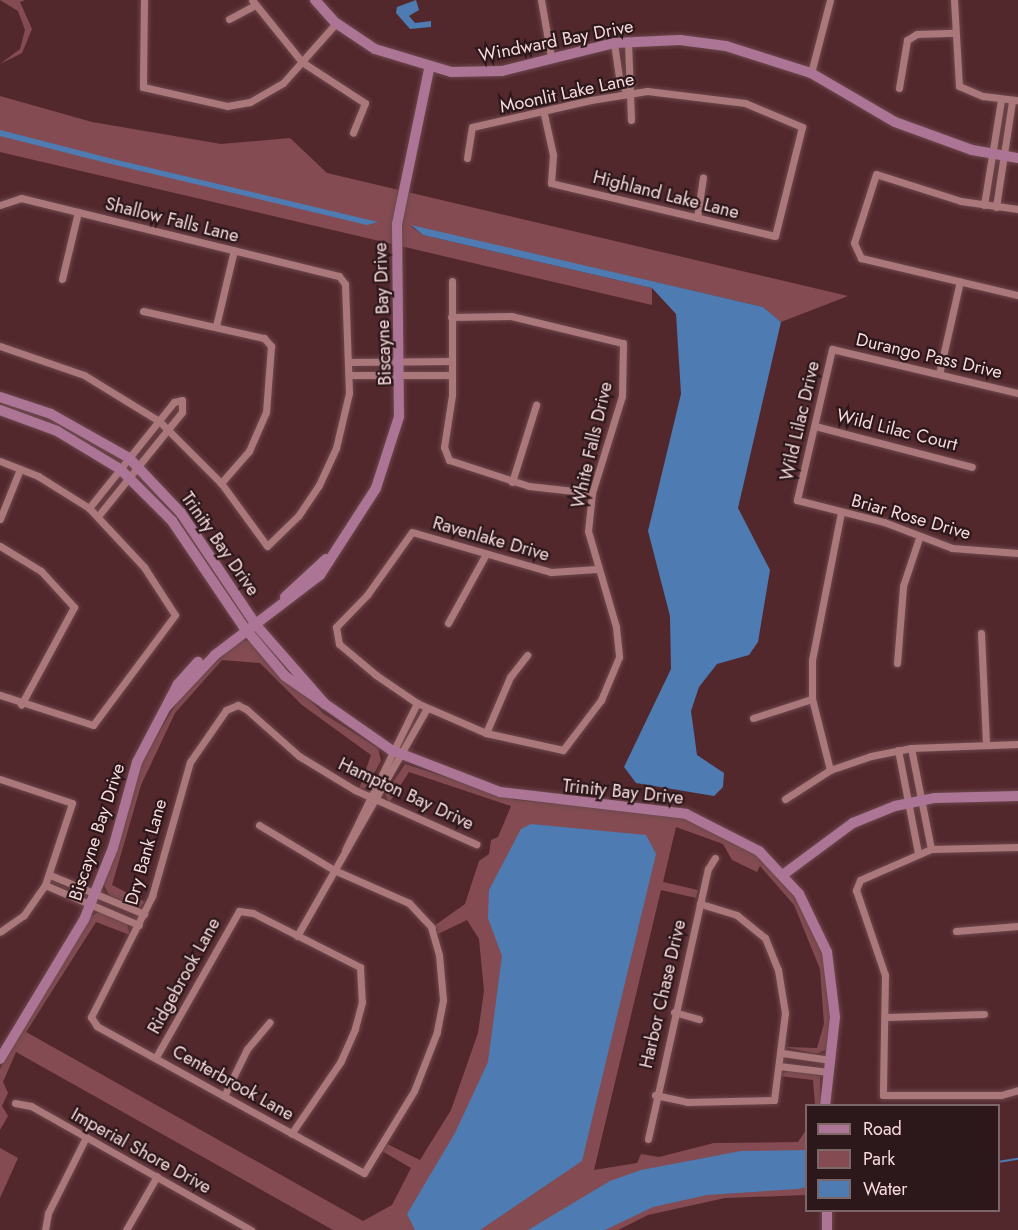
<!DOCTYPE html>
<style>
body{margin:0}
#map{position:relative;width:1018px;height:1230px;overflow:hidden;background:#53282d;font-family:Jost,sans-serif}
div>[style]{position:absolute}
[style*='--x']{left:calc(var(--x)*1px);top:calc(var(--y)*1px);width:calc(var(--w)*1px);rotate:calc(var(--a)*1deg)}
.green>*{inset:0;background:#844c52}
.water>*{inset:0;background:#4d7bb2}
.stream>*{height:1.5px;margin:-0.75px;padding:0 0.75px;transform-origin:0.75px;border-radius:0.75px;background:#4d7bb2}
.roads{filter:drop-shadow(0 0 2px #6d484d) drop-shadow(0 0 2px #6d484d)}
.street>*{height:7px;margin:-3.5px;padding:0 3.5px;transform-origin:3.5px;border-radius:3.5px;background:#aa777b}
.secondary>*{height:10px;margin:-5px;padding:0 5px;transform-origin:5px;border-radius:5px;background:#ac7595}
span{translate:-50% -50%;white-space:nowrap;text-align:center;line-height:1.15;-webkit-text-stroke:4.5px #2c181a;paint-order:stroke}
.street-label{font-size:18px;color:#f7dadc}
.legend{position:absolute;left:805px;top:1104px;width:195px;height:108px;box-sizing:border-box;background:#2c181a;border:2px solid #7d6668;margin:0;padding:8px 10px;list-style:none;font-size:18px;color:#f7dadc}
.legend li{display:flex;align-items:center;gap:12px;height:30px}
.legend b{width:30px;border:2px solid #7d6668}
</style>
<div id="map">
<div class="green">
<i style="clip-path:polygon(0 0,25px 0,20px 2px,32px 29px,22px 53px,0 64px,20px 49px,25px 30px,18px 11px)"></i>
<i style="clip-path:polygon(0 96px,92px 122px,221px 144px,290px 138px,327px 173px,848px 296px,781px 322px,763px 307px,411px 226px,423px 235px,652px 288px,652px 305px,0 152px)"></i>
<i style="clip-path:polygon(240px 640px,249px 641px,324px 714px,378px 748px,381px 761px,366px 788px,359px 789px,371px 755px,302px 705px,260px 663px,222px 660px,175px 713px,141px 785px,112px 885px,145px 902px,139px 908px,109px 895px,104px 885px,142px 760px,183px 693px)"></i>
<i style="clip-path:polygon(405px 764px,516px 800px,675px 815px,747px 848px,772px 867px,805px 910px,825px 958px,832px 1008px,827px 1049px,817px 1054px,785px 1047px,817px 1048px,824px 1024px,820px 969px,794px 905px,760px 866px,757px 872px,732px 860px,723px 844px,676px 827px,663px 882px,698px 890px,696px 898px,661px 890px,594px 1170px,637px 1163px,641px 1154px,659px 1157px,714px 1143px,798px 1142px,806px 1130px,806px 1195px,725px 1198px,648px 1215px,618px 1230px,333px 1230px,16px 1052px,3px 1082px,8px 1093px,2px 1106px,8px 1116px,0 1130px,0 1069px,9px 1049px,91px 916px,99px 912px,127px 924px,130px 935px,96px 922px,26px 1032px,363px 1221px,392px 1205px,411px 1168px,382px 1151px,387px 1144px,420px 1160px,451px 1110px,478px 1033px,484px 991px,479px 939px,467px 920px,438px 934px,434px 926px,465px 904px,479px 861px,489px 854px,491px 840px,498px 837px,511px 806px,409px 772px,389px 803px,385px 794px)"></i>
<i style="clip-path:polygon(788px 1070px,820px 1076px,821px 1105px,815px 1105px,813px 1080px,780px 1076px)"></i>
<i style="clip-path:polygon(0 1148px,18px 1158px,0 1198px)"></i>
</div>
<div class="water">
<i style="clip-path:polygon(416px 0,419px 10px,409px 16px,415px 23px,431px 21px,431px 27px,410px 29px,396px 13px,397px 7px)"></i>
<i style="clip-path:polygon(0 130px,113px 159px,378px 222px,367px 225px,107px 163px,0 136px)"></i>
<i style="clip-path:polygon(411px 225px,763px 307px,781px 322px,738px 508px,770px 570px,758px 642px,749px 655px,717px 664px,699px 687px,691px 711px,697px 755px,724px 773px,723px 787px,714px 796px,636px 783px,624px 767px,671px 669px,670px 616px,648px 531px,681px 394px,676px 314px,652px 288px,423px 235px)"></i>
<i style="clip-path:polygon(531px 824px,646px 835px,656px 854px,582px 1161px,480px 1230px,415px 1230px,407px 1214px,455px 1133px,488px 1062px,502px 956px,488px 918px,489px 890px,521px 829px)"></i>
<i style="clip-path:polygon(806px 1150px,806px 1187px,798px 1189px,707px 1195px,653px 1207px,605px 1230px,528px 1230px,610px 1181px,641px 1170px,741px 1151px)"></i>
</div>
<div class="stream">
<i style="--x:998;--y:1162;--w:20;--a:-9"></i>
</div>
<div class="roads">
<div class="street">
<i style="--x:144;--y:0;--w:87;--a:90.7"></i>
<i style="--x:143;--y:87;--w:86;--a:12.7"></i>
<i style="--x:227;--y:106;--w:23;--a:-10"></i>
<i style="--x:250;--y:102;--w:38;--a:-30"></i>
<i style="--x:283;--y:83;--w:80;--a:-48.5"></i>
<i style="--x:252;--y:0;--w:80;--a:51.1"></i>
<i style="--x:302;--y:62;--w:75;--a:33.1"></i>
<i style="--x:365;--y:103;--w:32;--a:112"></i>
<i style="--x:541;--y:0;--w:58;--a:80"></i>
<i style="--x:954;--y:0;--w:86;--a:86.7"></i>
<i style="--x:959;--y:86;--w:26;--a:23"></i>
<i style="--x:983;--y:96;--w:35;--a:7"></i>
<i style="--x:229;--y:19;--w:30;--a:-28"></i>
<i style="--x:628;--y:42;--w:78;--a:87.8"></i>
<i style="--x:614;--y:43;--w:41;--a:81.7"></i>
<i style="--x:620;--y:84;--w:13;--a:45"></i>
<i style="--x:811;--y:73;--w:75;--a:-75.4"></i>
<i style="--x:899;--y:88;--w:49;--a:-80.5"></i>
<i style="--x:907;--y:40;--w:12;--a:-31"></i>
<i style="--x:917;--y:34;--w:38;--a:-2"></i>
<i style="--x:467;--y:158;--w:31;--a:-81"></i>
<i style="--x:472;--y:127;--w:122;--a:-12.8"></i>
<i style="--x:591;--y:100;--w:57;--a:-9.1"></i>
<i style="--x:647;--y:91;--w:99;--a:7"></i>
<i style="--x:745;--y:103;--w:62;--a:22.8"></i>
<i style="--x:802;--y:127;--w:112;--a:103.9"></i>
<i style="--x:775;--y:236;--w:230;--a:-166.7"></i>
<i style="--x:551;--y:183;--w:28;--a:-86"></i>
<i style="--x:553;--y:155;--w:42;--a:-102.4"></i>
<i style="--x:0;--y:205;--w:22;--a:-18"></i>
<i style="--x:21;--y:198;--w:327;--a:13.8"></i>
<i style="--x:339;--y:276;--w:10;--a:53"></i>
<i style="--x:345;--y:284;--w:109;--a:87.9"></i>
<i style="--x:349;--y:393;--w:57;--a:103.3"></i>
<i style="--x:336;--y:448;--w:41;--a:114.7"></i>
<i style="--x:319;--y:485;--w:37;--a:124"></i>
<i style="--x:298;--y:516;--w:43;--a:135.9"></i>
<i style="--x:267;--y:546;--w:78;--a:-126.1"></i>
<i style="--x:221;--y:483;--w:88;--a:-135"></i>
<i style="--x:159;--y:421;--w:88;--a:-148.5"></i>
<i style="--x:84;--y:375;--w:89;--a:-161"></i>
<i style="--x:984;--y:205;--w:106;--a:-80.8"></i>
<i style="--x:996;--y:207;--w:107;--a:-81.4"></i>
<i style="--x:1018;--y:209;--w:58;--a:-172"></i>
<i style="--x:961;--y:201;--w:89;--a:-162.4"></i>
<i style="--x:876;--y:174;--w:72;--a:107.7"></i>
<i style="--x:854;--y:243;--w:17;--a:65"></i>
<i style="--x:861;--y:258;--w:161;--a:13.3"></i>
<i style="--x:697;--y:218;--w:41;--a:-81.7"></i>
<i style="--x:62;--y:279;--w:69;--a:-76.6"></i>
<i style="--x:452;--y:281;--w:114;--a:90"></i>
<i style="--x:452;--y:395;--w:53;--a:98.7"></i>
<i style="--x:444;--y:447;--w:14;--a:69"></i>
<i style="--x:449;--y:460;--w:84;--a:18"></i>
<i style="--x:529;--y:486;--w:63;--a:6.3"></i>
<i style="--x:143;--y:311;--w:124;--a:12.6"></i>
<i style="--x:264;--y:338;--w:11;--a:49"></i>
<i style="--x:271;--y:346;--w:66;--a:94.3"></i>
<i style="--x:266;--y:412;--w:43;--a:113.6"></i>
<i style="--x:249;--y:451;--w:43;--a:131.2"></i>
<i style="--x:451;--y:317;--w:60;--a:-1"></i>
<i style="--x:511;--y:316;--w:115;--a:13.6"></i>
<i style="--x:623;--y:343;--w:53;--a:91.1"></i>
<i style="--x:622;--y:396;--w:102;--a:107.2"></i>
<i style="--x:592;--y:493;--w:38;--a:96"></i>
<i style="--x:588;--y:531;--w:100;--a:73.7"></i>
<i style="--x:616;--y:627;--w:30;--a:84"></i>
<i style="--x:619;--y:657;--w:47;--a:112.7"></i>
<i style="--x:601;--y:700;--w:63;--a:127.2"></i>
<i style="--x:563;--y:750;--w:79;--a:-167.6"></i>
<i style="--x:486;--y:733;--w:61;--a:-66.8"></i>
<i style="--x:510;--y:677;--w:28;--a:-52"></i>
<i style="--x:216;--y:326;--w:78;--a:-76.7"></i>
<i style="--x:349;--y:362;--w:103;--a:-0.6"></i>
<i style="--x:939;--y:374;--w:95;--a:-77.3"></i>
<i style="--x:350;--y:375;--w:102;--a:0"></i>
<i style="--x:1018;--y:393;--w:191;--a:-166.7"></i>
<i style="--x:832;--y:349;--w:155;--a:103.1"></i>
<i style="--x:797;--y:500;--w:90;--a:14.2"></i>
<i style="--x:884;--y:522;--w:73;--a:20.9"></i>
<i style="--x:952;--y:548;--w:66;--a:4.3"></i>
<i style="--x:815;--y:426;--w:162;--a:14.6"></i>
<i style="--x:0;--y:461;--w:41;--a:21.5"></i>
<i style="--x:38;--y:476;--w:60;--a:32.1"></i>
<i style="--x:89;--y:508;--w:81;--a:47"></i>
<i style="--x:144;--y:567;--w:57;--a:57.1"></i>
<i style="--x:175;--y:615;--w:137;--a:126.7"></i>
<i style="--x:93;--y:725;--w:98;--a:-162.1"></i>
<i style="--x:512;--y:482;--w:81;--a:-72.7"></i>
<i style="--x:89;--y:508;--w:136;--a:-51.3"></i>
<i style="--x:174;--y:402;--w:8;--a:-14"></i>
<i style="--x:182;--y:400;--w:12;--a:90"></i>
<i style="--x:182;--y:412;--w:134;--a:128.9"></i>
<i style="--x:0;--y:519;--w:54;--a:-68.2"></i>
<i style="--x:0;--y:546;--w:48;--a:31.4"></i>
<i style="--x:41;--y:571;--w:49;--a:47.5"></i>
<i style="--x:74;--y:607;--w:111;--a:118.4"></i>
<i style="--x:448;--y:623;--w:79;--a:-61.2"></i>
<i style="--x:981;--y:633;--w:112;--a:87.4"></i>
<i style="--x:897;--y:663;--w:77;--a:-85.5"></i>
<i style="--x:903;--y:586;--w:51;--a:-71.6"></i>
<i style="--x:753;--y:718;--w:62;--a:-17.9"></i>
<i style="--x:486;--y:733;--w:75;--a:-156.5"></i>
<i style="--x:417;--y:703;--w:50;--a:-145.7"></i>
<i style="--x:376;--y:675;--w:48;--a:-140"></i>
<i style="--x:339;--y:644;--w:17;--a:-100"></i>
<i style="--x:336;--y:627;--w:45;--a:-45.9"></i>
<i style="--x:367;--y:595;--w:77;--a:-54.5"></i>
<i style="--x:412;--y:532;--w:145;--a:16.1"></i>
<i style="--x:551;--y:572;--w:46;--a:-3.7"></i>
<i style="--x:911;--y:748;--w:103;--a:78.8"></i>
<i style="--x:898;--y:750;--w:105;--a:79"></i>
<i style="--x:830;--y:770;--w:73;--a:-104.2"></i>
<i style="--x:812;--y:699;--w:39;--a:-90"></i>
<i style="--x:812;--y:660;--w:151;--a:-78.9"></i>
<i style="--x:0;--y:779;--w:76;--a:18.4"></i>
<i style="--x:72;--y:803;--w:86;--a:108.2"></i>
<i style="--x:45;--y:885;--w:37;--a:125"></i>
<i style="--x:24;--y:915;--w:29;--a:145"></i>
<i style="--x:785;--y:799;--w:54;--a:-32.8"></i>
<i style="--x:830;--y:770;--w:43;--a:-18.9"></i>
<i style="--x:871;--y:756;--w:41;--a:-11.3"></i>
<i style="--x:911;--y:748;--w:107;--a:-2.1"></i>
<i style="--x:259;--y:825;--w:87;--a:31"></i>
<i style="--x:334;--y:870;--w:82;--a:23.7"></i>
<i style="--x:409;--y:903;--w:33;--a:47"></i>
<i style="--x:431;--y:927;--w:29;--a:74"></i>
<i style="--x:439;--y:955;--w:45;--a:84.9"></i>
<i style="--x:443;--y:1000;--w:33;--a:101"></i>
<i style="--x:437;--y:1032;--w:63;--a:111.3"></i>
<i style="--x:414;--y:1091;--w:96;--a:121.4"></i>
<i style="--x:364;--y:1173;--w:305;--a:-151.2"></i>
<i style="--x:97;--y:1026;--w:11;--a:-124"></i>
<i style="--x:91;--y:1017;--w:136;--a:-63.2"></i>
<i style="--x:152;--y:896;--w:139;--a:-74.2"></i>
<i style="--x:190;--y:762;--w:63;--a:-55.3"></i>
<i style="--x:226;--y:710;--w:13;--a:-23"></i>
<i style="--x:238;--y:705;--w:9;--a:27"></i>
<i style="--x:246;--y:709;--w:71;--a:41.6"></i>
<i style="--x:299;--y:756;--w:66;--a:31.3"></i>
<i style="--x:355;--y:790;--w:133;--a:24.1"></i>
<i style="--x:1018;--y:847;--w:87;--a:178.7"></i>
<i style="--x:931;--y:849;--w:77;--a:156.4"></i>
<i style="--x:860;--y:880;--w:11;--a:112"></i>
<i style="--x:856;--y:890;--w:90;--a:71.2"></i>
<i style="--x:885;--y:975;--w:120;--a:91"></i>
<i style="--x:883;--y:1095;--w:118;--a:0"></i>
<i style="--x:1001;--y:1095;--w:18;--a:-16"></i>
<i style="--x:345;--y:850;--w:164;--a:-63.9"></i>
<i style="--x:50;--y:875;--w:102;--a:22.5"></i>
<i style="--x:45;--y:885;--w:102;--a:23.1"></i>
<i style="--x:956;--y:931;--w:62;--a:-4.6"></i>
<i style="--x:297;--y:936;--w:262;--a:-60.3"></i>
<i style="--x:674;--y:1012;--w:26;--a:16"></i>
<i style="--x:888;--y:1017;--w:96;--a:-1.8"></i>
<i style="--x:782;--y:1053;--w:49;--a:8.3"></i>
<i style="--x:156;--y:1057;--w:168;--a:-60.4"></i>
<i style="--x:239;--y:911;--w:14;--a:8"></i>
<i style="--x:253;--y:913;--w:120;--a:26.8"></i>
<i style="--x:360;--y:967;--w:35;--a:87"></i>
<i style="--x:362;--y:1002;--w:28;--a:105"></i>
<i style="--x:355;--y:1029;--w:35;--a:114"></i>
<i style="--x:341;--y:1061;--w:88;--a:124.4"></i>
<i style="--x:779;--y:1066;--w:50;--a:6.8"></i>
<i style="--x:655;--y:1095;--w:33;--a:12"></i>
<i style="--x:687;--y:1102;--w:87;--a:-1.3"></i>
<i style="--x:774;--y:1100;--w:88;--a:-82.8"></i>
<i style="--x:785;--y:1013;--w:44;--a:-99.2"></i>
<i style="--x:778;--y:970;--w:35;--a:-112"></i>
<i style="--x:765;--y:938;--w:36;--a:-141"></i>
<i style="--x:737;--y:915;--w:39;--a:-163"></i>
<i style="--x:224;--y:1096;--w:52;--a:-63.9"></i>
<i style="--x:247;--y:1049;--w:35;--a:-50"></i>
<i style="--x:15;--y:1103;--w:16;--a:11"></i>
<i style="--x:31;--y:1106;--w:253;--a:29.4"></i>
<i style="--x:648;--y:1139;--w:277;--a:-77.5"></i>
<i style="--x:708;--y:869;--w:13;--a:-58"></i>
<i style="--x:45;--y:1230;--w:17;--a:-80"></i>
<i style="--x:48;--y:1213;--w:85;--a:-63.4"></i>
<i style="--x:126;--y:1230;--w:62;--a:-60.1"></i>
</div>
<div class="secondary">
<i style="--x:315;--y:0;--w:31;--a:48"></i>
<i style="--x:336;--y:23;--w:47;--a:33.7"></i>
<i style="--x:375;--y:49;--w:79;--a:16.8"></i>
<i style="--x:451;--y:72;--w:51;--a:-1.1"></i>
<i style="--x:502;--y:71;--w:115;--a:-14"></i>
<i style="--x:614;--y:43;--w:66;--a:-2.6"></i>
<i style="--x:680;--y:40;--w:46;--a:7.4"></i>
<i style="--x:726;--y:46;--w:89;--a:17.6"></i>
<i style="--x:811;--y:73;--w:97;--a:30.3"></i>
<i style="--x:895;--y:122;--w:82;--a:20"></i>
<i style="--x:972;--y:150;--w:47;--a:9.9"></i>
<i style="--x:0;--y:397;--w:54;--a:18.4"></i>
<i style="--x:51;--y:414;--w:90;--a:29.4"></i>
<i style="--x:129;--y:458;--w:76;--a:46.6"></i>
<i style="--x:181;--y:513;--w:135;--a:56.2"></i>
<i style="--x:256;--y:625;--w:105;--a:48.9"></i>
<i style="--x:0;--y:410;--w:61;--a:20.2"></i>
<i style="--x:57;--y:431;--w:74;--a:31.1"></i>
<i style="--x:120;--y:469;--w:74;--a:45"></i>
<i style="--x:172;--y:521;--w:127;--a:55.9"></i>
<i style="--x:243;--y:626;--w:65;--a:50"></i>
<i style="--x:285;--y:676;--w:129;--a:34.9"></i>
<i style="--x:391;--y:750;--w:117;--a:21.1"></i>
<i style="--x:500;--y:792;--w:187;--a:6.7"></i>
<i style="--x:686;--y:814;--w:82;--a:26.9"></i>
<i style="--x:759;--y:851;--w:59;--a:47.1"></i>
<i style="--x:799;--y:894;--w:64;--a:64.2"></i>
<i style="--x:827;--y:952;--w:65;--a:83"></i>
<i style="--x:835;--y:1017;--w:90;--a:96.4"></i>
<i style="--x:285;--y:597;--w:56;--a:-42.8"></i>
<i style="--x:167;--y:706;--w:70;--a:-46.7"></i>
<i style="--x:215;--y:655;--w:132;--a:-37.3"></i>
<i style="--x:320;--y:575;--w:103;--a:-57.2"></i>
<i style="--x:376;--y:488;--w:75;--a:-72.1"></i>
<i style="--x:399;--y:417;--w:193;--a:-90.6"></i>
<i style="--x:397;--y:224;--w:158;--a:-78.3"></i>
<i style="--x:784;--y:874;--w:86;--a:-36.5"></i>
<i style="--x:853;--y:823;--w:45;--a:-22"></i>
<i style="--x:895;--y:806;--w:41;--a:-11.3"></i>
<i style="--x:935;--y:798;--w:83;--a:-1.4"></i>
<i style="--x:0;--y:1059;--w:162;--a:-58.9"></i>
<i style="--x:84;--y:920;--w:78;--a:-68.1"></i>
<i style="--x:113;--y:848;--w:89;--a:-74.4"></i>
<i style="--x:137;--y:762;--w:88;--a:-62.3"></i>
<i style="--x:178;--y:684;--w:30;--a:-48"></i>
<i style="--x:827;--y:1230;--w:20;--a:-90"></i>
</div>
</div>
<div class="street-label">
<span style="left:556px;top:41px;rotate:-11deg">Windward Bay Drive</span>
<span style="left:567px;top:93px;rotate:-12deg">Moonlit Lake Lane</span>
<span style="left:666px;top:195px;rotate:14deg">Highland Lake Lane</span>
<span style="left:172px;top:220px;rotate:14deg">Shallow Falls Lane</span>
<span style="left:383px;top:314px;rotate:-92deg">Biscayne Bay Drive</span>
<span style="left:929px;top:356px;rotate:13deg">Durango Pass Drive</span>
<span style="left:800px;top:421px;rotate:-77deg">Wild Lilac Drive</span>
<span style="left:897px;top:430px;rotate:14deg">Wild Lilac Court</span>
<span style="left:592px;top:445px;rotate:-77deg">White Falls Drive</span>
<span style="left:911px;top:517px;rotate:16deg">Briar Rose Drive</span>
<span style="left:491px;top:539px;rotate:16deg">Ravenlake Drive</span>
<span style="left:220px;top:544px;rotate:55deg">Trinity Bay Drive</span>
<span style="left:623px;top:792px;rotate:6deg">Trinity Bay Drive</span>
<span style="left:406px;top:794px;rotate:25deg">Hampton Bay Drive</span>
<span style="left:97px;top:832px;rotate:-72deg">Biscayne Bay Drive</span>
<span style="left:146px;top:852px;rotate:-74deg">Dry Bank Lane</span>
<span style="left:184px;top:976px;rotate:-61deg">Ridgebrook Lane</span>
<span style="left:663px;top:994px;rotate:-77deg">Harbor Chase Drive</span>
<span style="left:233px;top:1083px;rotate:29deg">Centerbrook Lane</span>
<span style="left:141px;top:1151px;rotate:29deg">Imperial Shore Drive</span>
</div>
<ul class="legend">
<li><b style="height:8px;background:#ac7595"></b>Road</li>
<li><b style="height:16px;background:#844c52"></b>Park</li>
<li><b style="height:16px;background:#4d7bb2"></b>Water</li>
</ul>
</div>
